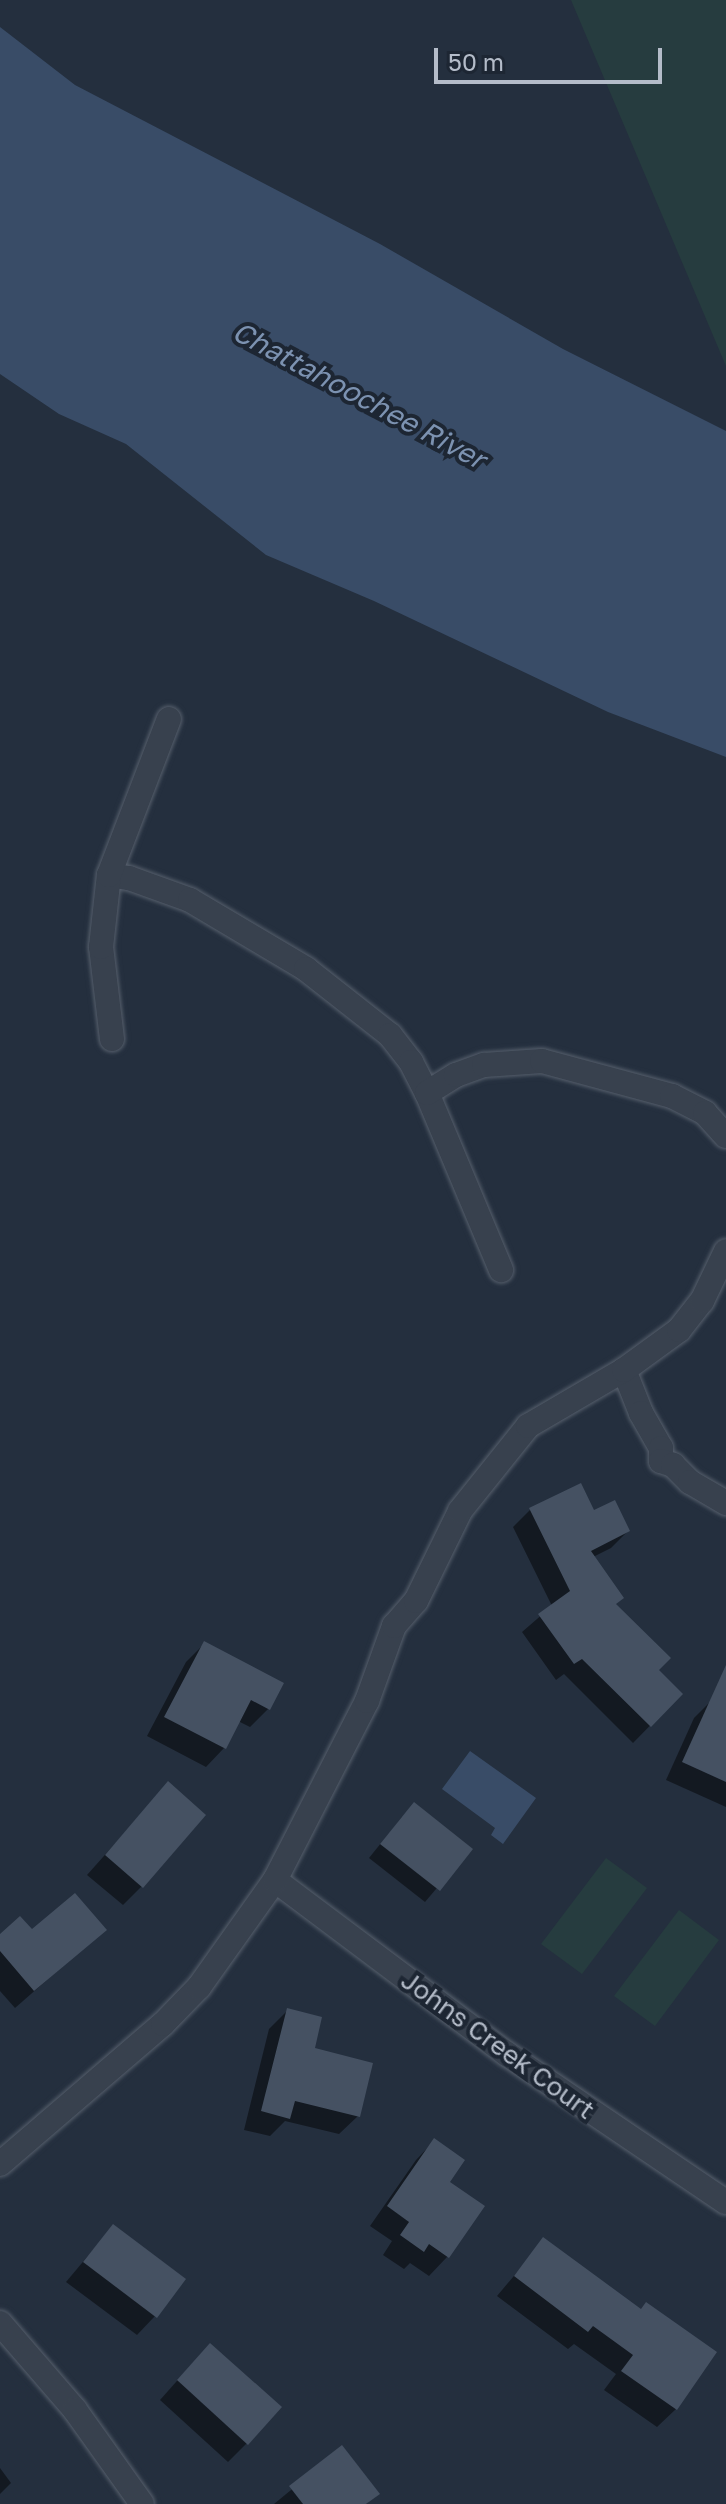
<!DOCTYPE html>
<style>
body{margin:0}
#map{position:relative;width:726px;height:2504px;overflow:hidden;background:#242f3e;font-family:"Golos Text",sans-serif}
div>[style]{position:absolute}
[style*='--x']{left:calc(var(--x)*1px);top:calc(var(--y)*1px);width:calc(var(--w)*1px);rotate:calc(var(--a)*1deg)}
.green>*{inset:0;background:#263c3f}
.water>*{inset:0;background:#394c67}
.shadow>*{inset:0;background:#0007}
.building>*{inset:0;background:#455162}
.roads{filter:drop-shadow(0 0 2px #565f6c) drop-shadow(0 0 2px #565f6c)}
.street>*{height:24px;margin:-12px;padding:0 12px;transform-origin:12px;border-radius:12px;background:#38414e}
span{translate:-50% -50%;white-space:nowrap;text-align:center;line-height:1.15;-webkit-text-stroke:8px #1d2633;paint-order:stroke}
.street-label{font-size:26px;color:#b4bcc9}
.water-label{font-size:28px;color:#7c92b1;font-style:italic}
.scale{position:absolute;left:434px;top:48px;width:228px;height:36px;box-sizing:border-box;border:4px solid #b4bcc9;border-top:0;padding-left:10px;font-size:24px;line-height:28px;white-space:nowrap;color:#b4bcc9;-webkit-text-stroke:6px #1d2633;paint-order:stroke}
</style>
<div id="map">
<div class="green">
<i style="clip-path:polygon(571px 0,726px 0,726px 366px)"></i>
<i style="clip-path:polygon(606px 1858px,647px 1888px,582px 1974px,541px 1944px)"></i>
<i style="clip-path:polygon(679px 1910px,719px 1940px,655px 2026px,614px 1996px)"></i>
</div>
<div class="water">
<i style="clip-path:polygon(0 27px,75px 85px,380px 244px,563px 349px,726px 431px,726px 757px,608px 712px,374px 601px,266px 555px,126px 444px,59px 414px,0 374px)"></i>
<i style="clip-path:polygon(470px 1751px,536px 1798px,503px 1844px,491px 1835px,495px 1828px,442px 1789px)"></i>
</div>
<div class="shadow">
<i style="clip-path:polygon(530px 1510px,594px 1513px,628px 1531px,611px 1548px,593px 1557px,614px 1605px,656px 1670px,681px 1694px,633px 1743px,564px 1674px,556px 1680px,522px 1632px,552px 1606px,513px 1527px)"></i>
<i style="clip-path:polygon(205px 1643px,269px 1708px,250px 1727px,238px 1721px,224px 1748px,206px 1767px,147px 1736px,186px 1662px)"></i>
<i style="clip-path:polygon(711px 1701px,726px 1707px,726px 1807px,666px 1780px,694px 1718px)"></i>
<i style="clip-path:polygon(168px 1784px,142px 1886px,123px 1905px,87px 1875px)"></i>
<i style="clip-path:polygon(402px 1817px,470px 1849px,425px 1902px,369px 1858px)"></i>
<i style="clip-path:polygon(104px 1930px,15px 2008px,0 1991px,0 1936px)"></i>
<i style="clip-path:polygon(288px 2010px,358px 2116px,339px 2134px,285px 2121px,270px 2136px,244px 2130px,269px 2029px)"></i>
<i style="clip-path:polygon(434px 2141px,447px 2182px,482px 2206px,447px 2257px,429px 2276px,410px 2263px,404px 2269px,383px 2255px,392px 2241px,370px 2226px,416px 2160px)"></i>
<i style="clip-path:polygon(113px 2226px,155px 2316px,137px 2335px,66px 2282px)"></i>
<i style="clip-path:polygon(544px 2240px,676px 2409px,657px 2427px,604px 2390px,616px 2374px,574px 2344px,568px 2349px,497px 2296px)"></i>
<i style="clip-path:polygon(192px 2364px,247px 2443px,228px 2462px,160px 2400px)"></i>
<i style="clip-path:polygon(342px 2448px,377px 2493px,366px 2504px,274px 2504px)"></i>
<i style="clip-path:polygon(0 2468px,11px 2483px,0 2494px)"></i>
</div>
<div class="building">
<i style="clip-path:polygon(581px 1483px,594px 1510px,615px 1500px,630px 1531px,591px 1551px,624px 1598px,616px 1604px,671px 1658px,659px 1670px,683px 1694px,651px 1727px,582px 1659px,574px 1664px,538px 1614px,570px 1591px,529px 1508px)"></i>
<i style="clip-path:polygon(204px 1641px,284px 1683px,270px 1710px,251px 1700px,226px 1749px,164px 1717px)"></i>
<i style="clip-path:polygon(726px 1665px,726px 1782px,682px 1762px)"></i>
<i style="clip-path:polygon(168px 1781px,206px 1815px,143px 1888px,105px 1855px)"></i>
<i style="clip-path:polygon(414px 1802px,473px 1849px,440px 1891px,380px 1844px)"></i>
<i style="clip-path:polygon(75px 1893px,107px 1930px,34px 1991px,0 1951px,0 1934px,20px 1916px,32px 1929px)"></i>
<i style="clip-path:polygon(287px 2008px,322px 2017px,315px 2048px,373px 2063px,360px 2117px,295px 2101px,290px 2119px,261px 2111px)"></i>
<i style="clip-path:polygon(434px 2138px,465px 2160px,450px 2182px,485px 2206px,449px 2258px,429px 2244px,424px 2252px,400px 2235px,409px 2222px,387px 2206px)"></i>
<i style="clip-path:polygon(113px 2224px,186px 2279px,157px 2318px,83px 2262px)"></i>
<i style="clip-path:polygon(543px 2237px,641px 2309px,646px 2302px,717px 2352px,677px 2410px,621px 2371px,633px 2355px,593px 2326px,588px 2332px,514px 2276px)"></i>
<i style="clip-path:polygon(210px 2343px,282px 2407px,248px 2445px,177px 2380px)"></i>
<i style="clip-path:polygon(342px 2445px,380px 2494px,366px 2504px,303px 2504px,289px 2486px)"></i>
</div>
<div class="roads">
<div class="street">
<i style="--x:109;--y:875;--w:20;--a:9"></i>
<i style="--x:129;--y:878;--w:65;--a:19.8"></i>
<i style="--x:190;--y:900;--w:135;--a:30.7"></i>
<i style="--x:306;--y:969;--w:107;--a:38.2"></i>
<i style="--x:390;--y:1035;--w:34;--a:52"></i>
<i style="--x:411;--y:1062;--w:35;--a:63"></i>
<i style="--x:427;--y:1093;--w:192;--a:67.3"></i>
<i style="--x:112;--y:1039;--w:93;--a:-96.8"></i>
<i style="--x:101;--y:947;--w:72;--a:-83.7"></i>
<i style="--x:109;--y:875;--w:167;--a:-69"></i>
<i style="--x:427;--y:1093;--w:34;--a:-32"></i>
<i style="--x:456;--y:1075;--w:30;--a:-20"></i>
<i style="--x:484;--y:1065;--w:58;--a:-3.9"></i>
<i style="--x:542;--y:1061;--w:135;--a:15.1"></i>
<i style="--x:672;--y:1096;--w:37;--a:27"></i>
<i style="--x:705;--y:1113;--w:31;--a:48"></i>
<i style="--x:624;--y:1370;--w:46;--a:68.4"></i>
<i style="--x:641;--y:1413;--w:40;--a:60.3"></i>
<i style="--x:661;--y:1448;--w:13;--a:90"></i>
<i style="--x:661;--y:1461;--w:13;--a:18"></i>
<i style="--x:673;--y:1465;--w:24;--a:45"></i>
<i style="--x:690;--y:1482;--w:42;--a:30.3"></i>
<i style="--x:275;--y:1880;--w:290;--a:36.9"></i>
<i style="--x:507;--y:2054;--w:264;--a:34.1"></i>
<i style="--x:0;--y:2164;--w:215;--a:-40.7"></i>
<i style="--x:163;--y:2024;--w:52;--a:-45.8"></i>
<i style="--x:199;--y:1987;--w:131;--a:-54.6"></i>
<i style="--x:275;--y:1880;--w:201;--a:-62.8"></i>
<i style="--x:367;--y:1701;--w:80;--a:-70.2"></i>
<i style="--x:394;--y:1626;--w:33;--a:-49"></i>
<i style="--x:416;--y:1601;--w:100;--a:-63.9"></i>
<i style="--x:460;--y:1511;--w:109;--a:-51.3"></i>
<i style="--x:528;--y:1426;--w:111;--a:-30.3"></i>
<i style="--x:624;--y:1370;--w:68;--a:-36"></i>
<i style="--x:679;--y:1330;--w:37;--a:-52"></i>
<i style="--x:702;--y:1301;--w:55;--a:-64.4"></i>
<i style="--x:0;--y:2323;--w:115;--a:49.2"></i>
<i style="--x:75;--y:2410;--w:115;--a:54.5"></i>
</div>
</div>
<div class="street-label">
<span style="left:498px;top:2045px;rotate:36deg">Johns Creek Court</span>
</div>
<div class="water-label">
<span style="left:359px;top:395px;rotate:28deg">Chattahoochee River</span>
</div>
<div class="scale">50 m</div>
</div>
